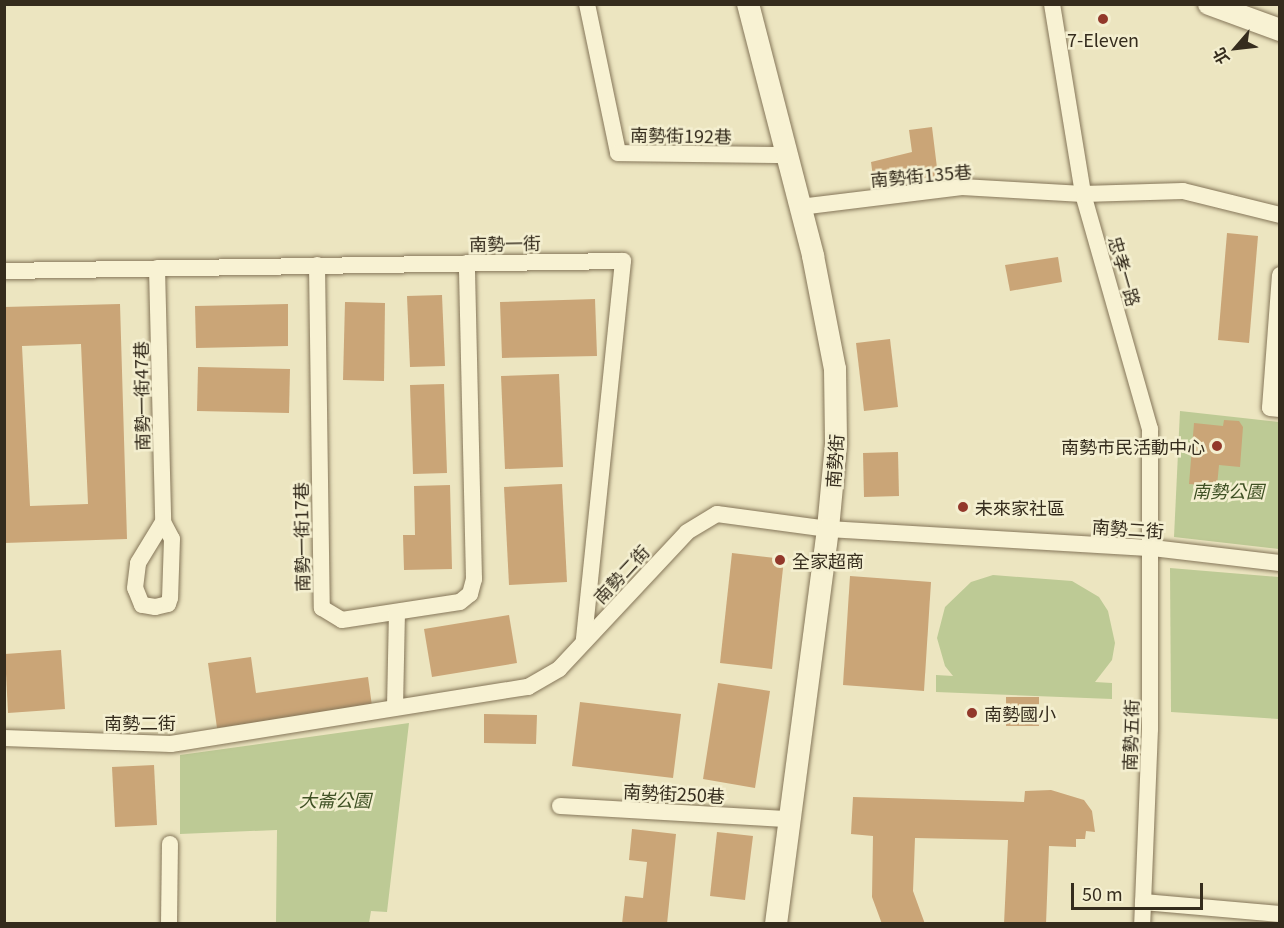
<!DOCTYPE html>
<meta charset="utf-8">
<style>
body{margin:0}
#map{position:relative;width:1284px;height:928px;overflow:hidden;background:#ece5c0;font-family:Georgia,"Noto Sans TC",serif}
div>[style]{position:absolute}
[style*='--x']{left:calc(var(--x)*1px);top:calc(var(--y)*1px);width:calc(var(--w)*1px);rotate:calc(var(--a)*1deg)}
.green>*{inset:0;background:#bdca95}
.building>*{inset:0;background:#caa577}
.roads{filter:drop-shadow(0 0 2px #857659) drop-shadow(0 0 2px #857659)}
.street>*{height:16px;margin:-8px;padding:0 8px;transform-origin:8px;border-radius:8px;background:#f8f2d3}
.secondary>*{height:22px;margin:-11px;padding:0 11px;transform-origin:11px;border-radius:11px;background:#f8f2d3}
.dots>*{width:16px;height:16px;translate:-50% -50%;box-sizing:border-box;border:3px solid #f4efd0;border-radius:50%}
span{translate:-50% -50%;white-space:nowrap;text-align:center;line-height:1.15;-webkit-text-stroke:5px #f4efd0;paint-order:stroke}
.poi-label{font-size:18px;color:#352c1d}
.right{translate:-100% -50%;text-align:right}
.left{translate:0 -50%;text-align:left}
.street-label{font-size:18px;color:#352c1d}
.park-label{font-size:18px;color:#3f5124;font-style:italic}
.frame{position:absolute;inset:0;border:6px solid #352c1d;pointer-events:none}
.north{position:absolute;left:1206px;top:18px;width:60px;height:60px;-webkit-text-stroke:4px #f4efd0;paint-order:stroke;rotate:242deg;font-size:16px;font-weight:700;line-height:24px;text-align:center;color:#352c1d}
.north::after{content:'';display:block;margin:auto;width:21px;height:27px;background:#352c1d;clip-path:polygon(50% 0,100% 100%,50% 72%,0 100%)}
.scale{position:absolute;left:1071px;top:883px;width:132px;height:27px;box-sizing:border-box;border:3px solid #352c1d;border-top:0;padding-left:8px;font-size:18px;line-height:21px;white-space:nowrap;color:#352c1d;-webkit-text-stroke:4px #f4efd0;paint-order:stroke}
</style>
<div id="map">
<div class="green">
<i style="clip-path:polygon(1180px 411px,1279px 422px,1279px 549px,1174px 537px)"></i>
<i style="clip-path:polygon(1170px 568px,1279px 577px,1279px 719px,1171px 712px)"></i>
<i style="clip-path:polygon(993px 575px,1072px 581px,1099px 597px,1108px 611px,1115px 643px,1112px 660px,1095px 682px,1112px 683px,1112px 699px,936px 692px,936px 675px,953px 676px,945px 666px,937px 638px,945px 607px,971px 582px)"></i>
<i style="clip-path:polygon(409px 723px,387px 912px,371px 911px,369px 923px,276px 923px,277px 830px,180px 834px,180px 755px)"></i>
</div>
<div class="building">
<i style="clip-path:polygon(932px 127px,938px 176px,874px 184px,871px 162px,912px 152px,909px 130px)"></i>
<i style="clip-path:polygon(1227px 233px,1258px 236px,1249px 343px,1218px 340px)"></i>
<i style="clip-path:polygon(1058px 257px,1062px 282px,1010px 291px,1005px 265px)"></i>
<i style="clip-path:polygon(442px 295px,445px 366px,410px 367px,407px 296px)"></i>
<i style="clip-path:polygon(595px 299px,597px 356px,502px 358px,500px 302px)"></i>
<i style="clip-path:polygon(345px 302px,385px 303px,384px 381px,343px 380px)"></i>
<i style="clip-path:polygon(evenodd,120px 304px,127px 539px,4px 543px,4px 307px,120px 304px,81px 344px,88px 504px,30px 506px,22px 346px,81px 344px)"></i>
<i style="clip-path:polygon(288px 304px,288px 346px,196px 348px,195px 306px)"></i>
<i style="clip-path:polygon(890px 339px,898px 407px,864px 411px,856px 343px)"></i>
<i style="clip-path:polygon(198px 367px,290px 369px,289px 413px,197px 411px)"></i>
<i style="clip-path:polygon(559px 374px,563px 467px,505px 469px,501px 376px)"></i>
<i style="clip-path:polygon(444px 384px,447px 473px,413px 474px,410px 385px)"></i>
<i style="clip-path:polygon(1224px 420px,1239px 421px,1243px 427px,1240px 467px,1219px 465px,1217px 486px,1189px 484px,1194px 423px,1223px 426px)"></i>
<i style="clip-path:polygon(898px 452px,899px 496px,864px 497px,863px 453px)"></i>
<i style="clip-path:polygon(562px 484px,567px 582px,509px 585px,504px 487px)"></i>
<i style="clip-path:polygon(450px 485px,452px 569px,404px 570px,403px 535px,415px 535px,414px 486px)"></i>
<i style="clip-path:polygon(732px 553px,784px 559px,772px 669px,720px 663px)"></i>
<i style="clip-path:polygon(850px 576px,931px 582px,924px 691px,843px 685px)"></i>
<i style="clip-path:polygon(509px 615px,517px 663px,432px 677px,424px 629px)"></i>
<i style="clip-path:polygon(61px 650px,65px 709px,8px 713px,5px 654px)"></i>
<i style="clip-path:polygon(251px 657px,256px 693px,368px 677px,372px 706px,217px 728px,208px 663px)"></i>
<i style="clip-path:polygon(718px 683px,770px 691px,755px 788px,703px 779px)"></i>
<i style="clip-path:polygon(1006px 697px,1039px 697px,1039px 726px,1006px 726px)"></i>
<i style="clip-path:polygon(580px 702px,681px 714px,673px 778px,572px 766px)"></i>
<i style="clip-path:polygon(484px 714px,537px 715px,536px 744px,484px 743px)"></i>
<i style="clip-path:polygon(154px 765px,157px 825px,115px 827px,112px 767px)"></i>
<i style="clip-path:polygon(1051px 790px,1084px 800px,1092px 811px,1095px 832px,1086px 831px,1085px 839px,1076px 839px,1076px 847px,1049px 846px,1046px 924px,1004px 924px,1008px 840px,915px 838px,913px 891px,925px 924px,882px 924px,872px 897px,873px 836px,851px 834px,853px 797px,1024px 802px,1025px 791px)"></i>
<i style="clip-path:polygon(632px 829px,676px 834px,667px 924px,622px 924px,625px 896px,643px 898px,647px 862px,629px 860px)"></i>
<i style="clip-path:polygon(717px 832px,753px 836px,745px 900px,710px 896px)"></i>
</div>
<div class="roads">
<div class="street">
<i style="--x:587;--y:4;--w:152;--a:78.2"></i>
<i style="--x:618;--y:153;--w:170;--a:0.7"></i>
<i style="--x:1052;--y:4;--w:193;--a:80.7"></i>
<i style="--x:1083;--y:194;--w:244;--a:74.1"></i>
<i style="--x:1150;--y:429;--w:300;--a:90"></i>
<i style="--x:1150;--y:729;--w:195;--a:92.3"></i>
<i style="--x:800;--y:207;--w:163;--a:-7"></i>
<i style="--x:962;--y:187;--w:121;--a:3.3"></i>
<i style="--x:1083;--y:194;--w:100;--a:-1.7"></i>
<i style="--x:1183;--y:191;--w:100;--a:13.9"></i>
<i style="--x:317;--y:265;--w:343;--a:89.2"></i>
<i style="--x:322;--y:608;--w:23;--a:31"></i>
<i style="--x:342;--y:620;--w:119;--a:-8.7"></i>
<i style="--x:460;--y:602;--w:13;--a:-39"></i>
<i style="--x:470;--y:594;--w:16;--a:-75"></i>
<i style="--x:474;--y:579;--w:316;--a:-91.3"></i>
<i style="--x:157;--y:268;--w:254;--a:88.6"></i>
<i style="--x:163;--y:522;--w:19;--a:62"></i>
<i style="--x:172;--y:539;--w:59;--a:91.9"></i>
<i style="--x:170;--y:598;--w:6;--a:108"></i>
<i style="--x:168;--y:604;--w:13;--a:167"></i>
<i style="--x:155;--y:607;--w:13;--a:-171"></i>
<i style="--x:142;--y:605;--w:18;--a:-112"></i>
<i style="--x:135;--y:588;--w:25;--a:-83"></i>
<i style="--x:138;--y:563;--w:48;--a:-58.6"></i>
<i style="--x:4;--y:271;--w:619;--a:-0.93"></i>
<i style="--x:623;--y:261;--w:382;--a:95.9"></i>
<i style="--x:1280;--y:275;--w:133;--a:94.3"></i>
<i style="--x:1270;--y:408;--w:10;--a:6"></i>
<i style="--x:395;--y:707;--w:94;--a:-88.8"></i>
<i style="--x:4;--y:738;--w:167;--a:2.1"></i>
<i style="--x:171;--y:744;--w:362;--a:-9.1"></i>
<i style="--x:528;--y:687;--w:36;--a:-30"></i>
<i style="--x:559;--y:669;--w:187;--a:-46.9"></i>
<i style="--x:687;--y:532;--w:35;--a:-31"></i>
<i style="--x:717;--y:514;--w:112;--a:7.7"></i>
<i style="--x:828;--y:529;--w:325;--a:3.4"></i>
<i style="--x:1152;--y:548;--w:129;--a:6.7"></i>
<i style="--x:560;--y:806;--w:226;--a:3.3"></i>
<i style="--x:1143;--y:902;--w:138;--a:5"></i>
<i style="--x:169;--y:924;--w:80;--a:-89.3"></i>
</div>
<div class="secondary">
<i style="--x:748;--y:4;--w:260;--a:75.5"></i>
<i style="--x:813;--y:256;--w:115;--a:79"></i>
<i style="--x:835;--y:369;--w:75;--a:89.2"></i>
<i style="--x:836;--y:444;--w:85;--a:95.4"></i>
<i style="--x:828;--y:529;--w:398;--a:97.5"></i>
<i style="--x:1209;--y:4;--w:76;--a:20.1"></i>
</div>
</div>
<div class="dots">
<i style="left:1103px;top:19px;background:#92382a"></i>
<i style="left:1217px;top:446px;background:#92382a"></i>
<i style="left:963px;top:507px;background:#92382a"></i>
<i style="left:780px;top:560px;background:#92382a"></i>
<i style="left:972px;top:713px;background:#92382a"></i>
</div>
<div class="poi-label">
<span style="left:1103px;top:39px">7-Eleven</span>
<span class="right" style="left:1205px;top:446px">南勢市民活動中心</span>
<span class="left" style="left:975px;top:507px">未來家社區</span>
<span class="left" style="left:792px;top:560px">全家超商</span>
<span class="left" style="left:984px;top:713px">南勢國小</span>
</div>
<div class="street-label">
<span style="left:681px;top:135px;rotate:1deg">南勢街192巷</span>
<span style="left:921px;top:175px;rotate:-5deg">南勢街135巷</span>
<span style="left:505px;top:243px;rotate:-1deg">南勢一街</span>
<span style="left:1125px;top:271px;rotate:74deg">忠孝一路</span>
<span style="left:141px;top:396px;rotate:-91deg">南勢一街47巷</span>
<span style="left:834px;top:461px;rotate:-86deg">南勢街</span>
<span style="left:1128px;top:528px;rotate:4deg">南勢二街</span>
<span style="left:301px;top:537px;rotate:-91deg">南勢一街17巷</span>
<span style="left:621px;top:574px;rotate:-47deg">南勢二街</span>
<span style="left:140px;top:722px">南勢二街</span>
<span style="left:1130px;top:735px;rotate:-88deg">南勢五街</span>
<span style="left:674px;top:793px;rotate:3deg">南勢街250巷</span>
</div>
<div class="park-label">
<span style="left:1228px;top:490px">南勢公園</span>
<span style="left:335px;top:799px">大崙公園</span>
</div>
<div class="frame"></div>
<div class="north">北</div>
<div class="scale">50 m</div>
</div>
